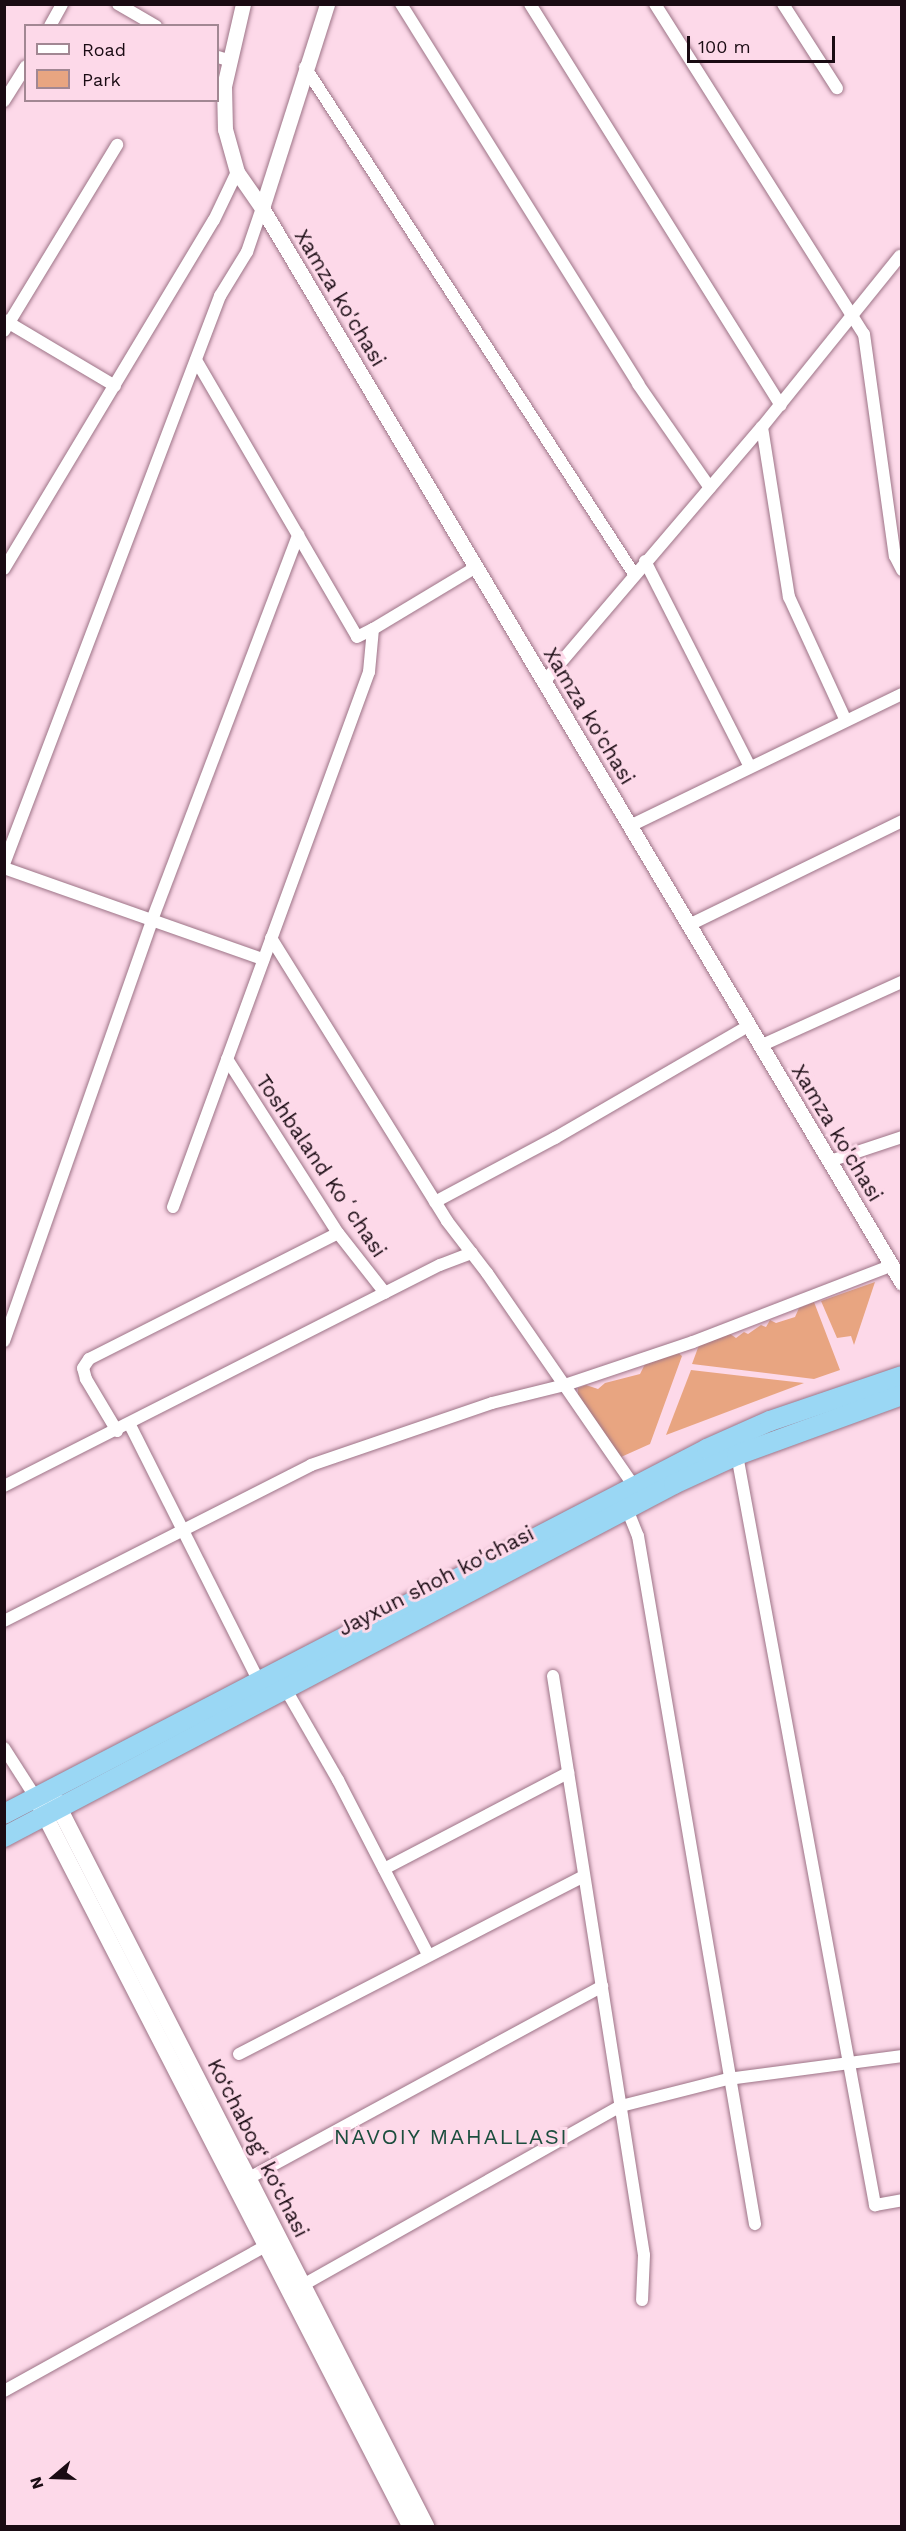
<!DOCTYPE html>
<meta charset="utf-8">
<style>
body{margin:0}
#map{position:relative;width:906px;height:2531px;overflow:hidden;background:#fdd9e9;font-family:"Work Sans",sans-serif}
div>[style]{position:absolute}
[style*='--x']{left:calc(var(--x)*1px);top:calc(var(--y)*1px);width:calc(var(--w)*1px);rotate:calc(var(--a)*1deg)}
.green>*{inset:0;background:#e8a581}
.roads{filter:drop-shadow(0 0 2px #9d7487) drop-shadow(0 0 2px #9d7487)}
.minor>*{height:12px;margin:-6px;padding:0 6px;transform-origin:6px;border-radius:6px;background:#fff}
.tertiary>*{height:15px;margin:-7.5px;padding:0 7.5px;transform-origin:7.5px;border-radius:7.5px;background:#fff}
.secondary>*{height:16px;margin:-8px;padding:0 8px;transform-origin:8px;border-radius:8px;background:#fff}
.trunk>*{height:20px;margin:-10px;padding:0 10px;transform-origin:10px;border-radius:10px;background:#9ad7f4}
span{translate:-50% -50%;white-space:nowrap;text-align:center;line-height:1.15;-webkit-text-stroke:6px #fdd9e9;paint-order:stroke}
.street-label{font-size:21px;color:#1a0b13}
.neighbourhood-label{font-size:22px;color:#1c4e3e;letter-spacing:1.5px}
.frame{position:absolute;inset:0;border:6px solid #1a0b13;pointer-events:none}
.legend{position:absolute;left:24px;top:24px;width:195px;height:78px;box-sizing:border-box;background:#fdd9e9;border:2px solid #a28793;margin:0;padding:8px 10px;list-style:none;font-size:18px;color:#1a0b13}
.legend li{display:flex;align-items:center;gap:12px;height:30px}
.legend b{width:30px;border:2px solid #a28793}
.north{position:absolute;left:24px;top:2447px;width:60px;height:60px;-webkit-text-stroke:4px #fdd9e9;paint-order:stroke;rotate:251deg;font-size:16px;font-weight:700;line-height:24px;text-align:center;color:#1a0b13}
.north::after{content:'';display:block;margin:auto;width:21px;height:27px;background:#1a0b13;clip-path:polygon(50% 0,100% 100%,50% 72%,0 100%)}
.scale{position:absolute;left:687px;top:36px;width:148px;height:27px;box-sizing:border-box;border:3px solid #1a0b13;border-top:0;padding-left:8px;font-size:18px;line-height:21px;white-space:nowrap;color:#1a0b13;-webkit-text-stroke:4px #fdd9e9;paint-order:stroke}
</style>
<div id="map">
<div class="green">
<i style="clip-path:polygon(875px 1282px,854px 1345px,851px 1336px,837px 1338px,821px 1301px)"></i>
<i style="clip-path:polygon(814px 1302px,840px 1370px,814px 1379px,692px 1364px,699px 1345px,729px 1333px,736px 1338px,744px 1332px,748px 1334px,761px 1325px,766px 1327px,770px 1320px,776px 1323px,795px 1317px,799px 1308px)"></i>
<i style="clip-path:polygon(676px 1351px,682px 1356px,650px 1444px,621px 1457px,578px 1396px,578px 1388px,586px 1385px,598px 1389px,605px 1383px,640px 1374px,646px 1362px)"></i>
<i style="clip-path:polygon(691px 1370px,804px 1383px,666px 1435px)"></i>
</div>
<div class="roads">
<div class="minor">
<i style="--x:118;--y:4;--w:44;--a:30.1"></i>
<i style="--x:401;--y:4;--w:448;--a:58"></i>
<i style="--x:638;--y:384;--w:126;--a:55.3"></i>
<i style="--x:530;--y:4;--w:473;--a:58"></i>
<i style="--x:655;--y:4;--w:391;--a:57.7"></i>
<i style="--x:864;--y:334;--w:224;--a:82.1"></i>
<i style="--x:895;--y:556;--w:16;--a:63"></i>
<i style="--x:783;--y:4;--w:100;--a:57.3"></i>
<i style="--x:50;--y:26;--w:25;--a:-61"></i>
<i style="--x:218;--y:57;--w:10;--a:17"></i>
<i style="--x:305;--y:67;--w:604;--a:57.02"></i>
<i style="--x:4;--y:101;--w:41;--a:-57.8"></i>
<i style="--x:4;--y:320;--w:129;--a:30.7"></i>
<i style="--x:4;--y:331;--w:218;--a:-58.7"></i>
<i style="--x:196;--y:360;--w:320;--a:59.8"></i>
<i style="--x:357;--y:637;--w:18;--a:-27"></i>
<i style="--x:762;--y:427;--w:172;--a:81"></i>
<i style="--x:789;--y:597;--w:136;--a:65.3"></i>
<i style="--x:645;--y:561;--w:231;--a:63"></i>
<i style="--x:4;--y:569;--w:407;--a:-59"></i>
<i style="--x:214;--y:220;--w:53;--a:-64.4"></i>
<i style="--x:544;--y:682;--w:335;--a:-49.5"></i>
<i style="--x:762;--y:427;--w:220;--a:-51.1"></i>
<i style="--x:630;--y:826;--w:302;--a:-25.9"></i>
<i style="--x:4;--y:864;--w:608;--a:-69.18"></i>
<i style="--x:220;--y:296;--w:52;--a:-58.5"></i>
<i style="--x:247;--y:252;--w:46;--a:-71.2"></i>
<i style="--x:4;--y:868;--w:275;--a:19.4"></i>
<i style="--x:689;--y:925;--w:237;--a:-26"></i>
<i style="--x:271;--y:938;--w:333;--a:58.1"></i>
<i style="--x:447;--y:1221;--w:66;--a:52.4"></i>
<i style="--x:487;--y:1273;--w:257;--a:55.4"></i>
<i style="--x:760;--y:1046;--w:156;--a:-24.3"></i>
<i style="--x:227;--y:1059;--w:206;--a:57.5"></i>
<i style="--x:338;--y:1233;--w:76;--a:51.9"></i>
<i style="--x:830;--y:1161;--w:76;--a:-18.4"></i>
<i style="--x:435;--y:1202;--w:136;--a:-28.1"></i>
<i style="--x:555;--y:1138;--w:223;--a:-30.1"></i>
<i style="--x:173;--y:1207;--w:570;--a:-69.88"></i>
<i style="--x:369;--y:672;--w:43;--a:-84.7"></i>
<i style="--x:373;--y:629;--w:120;--a:-31"></i>
<i style="--x:4;--y:1341;--w:446;--a:-70.6"></i>
<i style="--x:152;--y:920;--w:412;--a:-69.2"></i>
<i style="--x:130;--y:1425;--w:285;--a:63.3"></i>
<i style="--x:117;--y:1431;--w:61;--a:-120.8"></i>
<i style="--x:86;--y:1379;--w:11;--a:-105"></i>
<i style="--x:83;--y:1368;--w:11;--a:-56"></i>
<i style="--x:89;--y:1359;--w:279;--a:-26.8"></i>
<i style="--x:737;--y:1455;--w:763;--a:79.57"></i>
<i style="--x:875;--y:2205;--w:27;--a:-10"></i>
<i style="--x:4;--y:1486;--w:489;--a:-26.9"></i>
<i style="--x:440;--y:1265;--w:34;--a:-21"></i>
<i style="--x:627;--y:1509;--w:29;--a:68"></i>
<i style="--x:638;--y:1536;--w:698;--a:80.35"></i>
<i style="--x:4;--y:1621;--w:344;--a:-26.9"></i>
<i style="--x:311;--y:1465;--w:191;--a:-18.9"></i>
<i style="--x:492;--y:1403;--w:75;--a:-13.9"></i>
<i style="--x:565;--y:1385;--w:135;--a:-18.6"></i>
<i style="--x:693;--y:1342;--w:214;--a:-21.1"></i>
<i style="--x:553;--y:1676;--w:586;--a:81.07"></i>
<i style="--x:644;--y:2255;--w:45;--a:92.5"></i>
<i style="--x:285;--y:1688;--w:106;--a:60.1"></i>
<i style="--x:338;--y:1780;--w:196;--a:62.7"></i>
<i style="--x:4;--y:1748;--w:59;--a:57.4"></i>
<i style="--x:384;--y:1869;--w:208;--a:-27.6"></i>
<i style="--x:239;--y:2054;--w:388;--a:-27.3"></i>
<i style="--x:249;--y:2178;--w:402;--a:-28.5"></i>
<i style="--x:303;--y:2285;--w:365;--a:-29.4"></i>
<i style="--x:621;--y:2106;--w:110;--a:-14.2"></i>
<i style="--x:728;--y:2079;--w:176;--a:-7.5"></i>
<i style="--x:4;--y:2391;--w:299;--a:-29"></i>
</div>
<div class="tertiary">
<i style="--x:243;--y:4;--w:84;--a:103"></i>
<i style="--x:224;--y:86;--w:43;--a:88.7"></i>
<i style="--x:225;--y:129;--w:45;--a:74.4"></i>
<i style="--x:237;--y:172;--w:44;--a:55.2"></i>
<i style="--x:262;--y:208;--w:1251;--a:59.23"></i>
<i style="--x:262;--y:208;--w:214;--a:-72.3"></i>
</div>
<div class="secondary">
<i style="--x:54;--y:1798;--w:818;--a:62.93"></i>
<i style="--x:39;--y:1804;--w:812;--a:62.8"></i>
</div>
<div class="trunk">
<i style="--x:4;--y:1814;--w:792;--a:-27.44"></i>
<i style="--x:707;--y:1449;--w:69;--a:-24"></i>
<i style="--x:770;--y:1421;--w:139;--a:-18.8"></i>
<i style="--x:4;--y:1837;--w:757;--a:-27.78"></i>
<i style="--x:674;--y:1484;--w:69;--a:-24.7"></i>
<i style="--x:737;--y:1455;--w:176;--a:-20"></i>
</div>
</div>
<div class="street-label">
<span style="left:340px;top:298px;rotate:59deg">Xamza ko'chasi</span>
<span style="left:589px;top:716px;rotate:59deg">Xamza ko'chasi</span>
<span style="left:837px;top:1133px;rotate:59deg">Xamza ko'chasi</span>
<span style="left:321px;top:1166px;rotate:56deg">Toshbaland Koʻchasi</span>
<span style="left:436px;top:1581px;rotate:-27deg">Jayxun shoh ko'chasi</span>
<span style="left:258px;top:2148px;rotate:63deg">Ko‘chabog‘ ko‘chasi</span>
</div>
<div class="neighbourhood-label">
<span style="left:451px;top:2137px">NAVOIY MAHALLASI</span>
</div>
<div class="frame"></div>
<ul class="legend">
<li><b style="height:8px;background:#fff"></b>Road</li>
<li><b style="height:16px;background:#e8a581"></b>Park</li>
</ul>
<div class="north">N</div>
<div class="scale">100 m</div>
</div>
